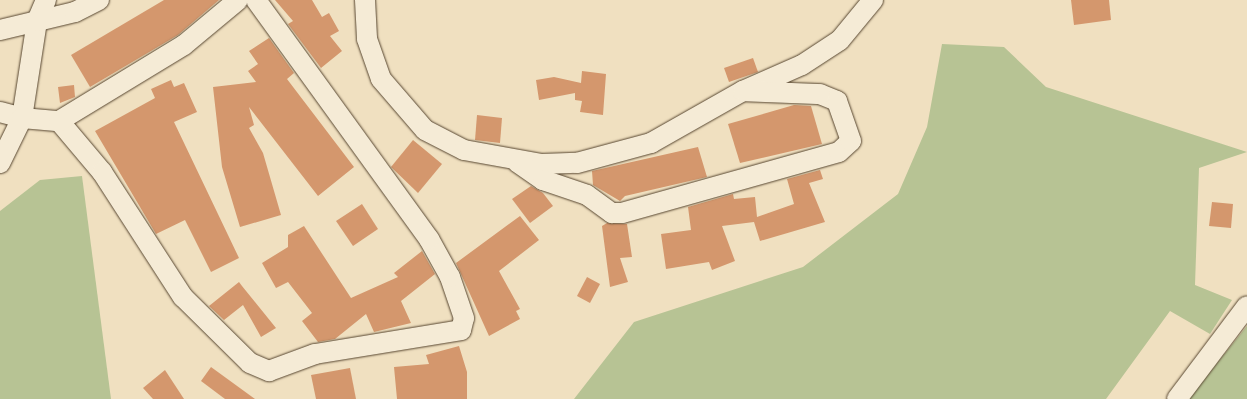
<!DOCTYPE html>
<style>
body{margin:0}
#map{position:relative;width:1247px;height:399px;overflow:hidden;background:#f0e0c0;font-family:"IM FELL Great Primer",serif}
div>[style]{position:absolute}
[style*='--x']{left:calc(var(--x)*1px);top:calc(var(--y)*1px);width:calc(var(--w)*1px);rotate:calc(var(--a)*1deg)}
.green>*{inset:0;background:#b7c394}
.building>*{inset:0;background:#d4976d}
.roads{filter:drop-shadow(0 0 1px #574630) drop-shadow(0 0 1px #574630)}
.minor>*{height:20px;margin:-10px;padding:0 10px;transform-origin:10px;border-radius:10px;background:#f5ebd6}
span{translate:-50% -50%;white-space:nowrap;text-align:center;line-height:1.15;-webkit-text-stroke:4px #f5ebd6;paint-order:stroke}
</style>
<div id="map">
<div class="green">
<i style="clip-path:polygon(942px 44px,1004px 47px,1046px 87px,1247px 152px,1199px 168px,1195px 285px,1232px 300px,1210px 334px,1170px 311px,1106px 399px,574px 399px,634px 322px,803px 267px,898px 194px,927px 127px)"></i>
<i style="clip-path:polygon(82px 176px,111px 399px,0 399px,0 211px,40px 180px)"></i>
<i style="clip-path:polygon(1247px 326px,1247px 399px,1188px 399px)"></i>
</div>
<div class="building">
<i style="clip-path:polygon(164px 0,219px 0,178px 35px,90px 87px,71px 55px)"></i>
<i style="clip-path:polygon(275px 0,312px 0,322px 17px,329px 13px,339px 31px,330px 36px,342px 51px,321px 68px,288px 24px,293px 21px)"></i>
<i style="clip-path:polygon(1071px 0,1109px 0,1111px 20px,1074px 25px)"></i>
<i style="clip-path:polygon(269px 38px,294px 73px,287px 79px,354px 167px,318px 196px,249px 107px,254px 125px,249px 128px,263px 153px,281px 215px,240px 227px,222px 167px,213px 87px,256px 82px,248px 71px,258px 64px,249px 51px)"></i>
<i style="clip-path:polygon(753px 58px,758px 72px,729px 82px,724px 68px)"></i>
<i style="clip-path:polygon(582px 71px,606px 74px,603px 115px,580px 112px,582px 101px,575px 100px,575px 93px,539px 100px,536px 80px,554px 77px,581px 83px)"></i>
<i style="clip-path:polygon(171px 80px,174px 87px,184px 83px,197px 112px,174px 122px,239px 258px,211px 272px,185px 220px,156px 234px,95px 131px,155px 98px,151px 89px)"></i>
<i style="clip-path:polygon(74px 85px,75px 97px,60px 103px,58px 87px)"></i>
<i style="clip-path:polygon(794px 105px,811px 106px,822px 144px,740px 163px,728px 124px)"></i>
<i style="clip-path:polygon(477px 115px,502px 118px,500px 143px,475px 140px)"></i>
<i style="clip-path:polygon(413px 140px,442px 164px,418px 193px,391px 167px)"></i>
<i style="clip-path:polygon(698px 147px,707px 177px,625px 196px,620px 201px,593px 185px,592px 171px)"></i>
<i style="clip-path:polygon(820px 170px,823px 179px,809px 183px,825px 222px,760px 241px,754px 222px,722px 226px,735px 261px,712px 270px,709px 262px,666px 269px,661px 234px,691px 230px,688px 207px,733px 194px,734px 199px,755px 197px,757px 217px,794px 204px,787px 179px)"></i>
<i style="clip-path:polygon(531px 186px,543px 193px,553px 206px,530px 223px,512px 199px)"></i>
<i style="clip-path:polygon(1212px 202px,1233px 204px,1231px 228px,1209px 226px)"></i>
<i style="clip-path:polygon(362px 204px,378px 229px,353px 246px,336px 221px)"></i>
<i style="clip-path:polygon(520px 216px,539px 240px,499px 271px,520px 309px,516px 311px,520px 319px,489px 336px,456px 263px)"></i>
<i style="clip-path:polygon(607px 223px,627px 224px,632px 257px,620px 258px,628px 282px,610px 287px,602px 226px)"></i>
<i style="clip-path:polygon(304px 226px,351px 298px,398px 277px,394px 273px,422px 251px,435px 274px,401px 301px,411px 323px,374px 332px,366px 314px,335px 339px,318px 342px,302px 321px,312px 313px,288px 282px,276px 288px,262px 263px,288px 247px,288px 235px)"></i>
<i style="clip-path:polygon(587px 277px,600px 284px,590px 303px,577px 296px)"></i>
<i style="clip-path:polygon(239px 282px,242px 286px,276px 328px,261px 337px,243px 305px,224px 320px,209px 306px)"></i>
<i style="clip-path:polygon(459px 346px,467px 372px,467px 399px,397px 399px,394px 367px,429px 364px,426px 355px)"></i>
<i style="clip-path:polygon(211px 367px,255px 399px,225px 399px,201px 381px)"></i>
<i style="clip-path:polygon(350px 368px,356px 399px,316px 399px,311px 375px)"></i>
<i style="clip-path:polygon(165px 370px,184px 399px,153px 399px,143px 388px)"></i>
</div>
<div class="roads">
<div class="minor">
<i style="--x:365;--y:0;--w:39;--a:87"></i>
<i style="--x:367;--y:39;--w:42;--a:70.7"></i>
<i style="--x:381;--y:79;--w:67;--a:49.2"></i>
<i style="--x:425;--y:130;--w:44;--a:27.1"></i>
<i style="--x:464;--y:150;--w:79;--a:10.2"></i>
<i style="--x:542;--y:164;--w:35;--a:-2"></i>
<i style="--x:577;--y:163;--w:77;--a:-15.1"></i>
<i style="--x:651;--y:143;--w:106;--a:-29.5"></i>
<i style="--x:743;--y:91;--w:64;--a:-23.8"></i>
<i style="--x:802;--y:65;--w:45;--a:-33.3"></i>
<i style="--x:840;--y:40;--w:52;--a:-50.5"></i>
<i style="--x:0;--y:30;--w:77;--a:-13.5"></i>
<i style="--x:75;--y:12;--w:27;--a:-27"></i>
<i style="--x:0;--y:112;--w:23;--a:15"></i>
<i style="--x:22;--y:118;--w:98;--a:-81.2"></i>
<i style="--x:37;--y:21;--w:23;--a:-67"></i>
<i style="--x:59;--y:121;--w:67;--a:49.9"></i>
<i style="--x:102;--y:172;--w:149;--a:57.1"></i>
<i style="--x:183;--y:297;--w:94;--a:44.6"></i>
<i style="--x:250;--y:363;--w:21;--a:23"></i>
<i style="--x:269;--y:371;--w:49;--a:-20.3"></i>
<i style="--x:315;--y:354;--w:148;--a:-9.3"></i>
<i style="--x:461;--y:330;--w:12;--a:-76"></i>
<i style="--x:464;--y:318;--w:43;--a:-108.9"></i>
<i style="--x:450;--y:277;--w:43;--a:-118.9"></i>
<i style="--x:429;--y:239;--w:295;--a:-125.9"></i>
<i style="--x:517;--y:162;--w:32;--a:35"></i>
<i style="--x:543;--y:180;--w:46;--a:18.8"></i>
<i style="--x:587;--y:195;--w:31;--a:36"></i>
<i style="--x:612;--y:213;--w:10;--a:0"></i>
<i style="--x:622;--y:213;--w:225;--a:-15.7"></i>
<i style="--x:839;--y:152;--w:16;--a:-43"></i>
<i style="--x:851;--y:141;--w:42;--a:-109.3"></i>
<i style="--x:837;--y:101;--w:18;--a:-158"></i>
<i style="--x:820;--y:94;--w:77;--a:-177.8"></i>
<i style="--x:0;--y:163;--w:50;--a:-63.9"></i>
<i style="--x:22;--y:118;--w:37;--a:5"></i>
<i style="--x:59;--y:121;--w:146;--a:-31.3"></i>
<i style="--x:184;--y:45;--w:70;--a:-39.8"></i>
<i style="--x:1177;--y:399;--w:116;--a:-53"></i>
</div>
</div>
</div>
